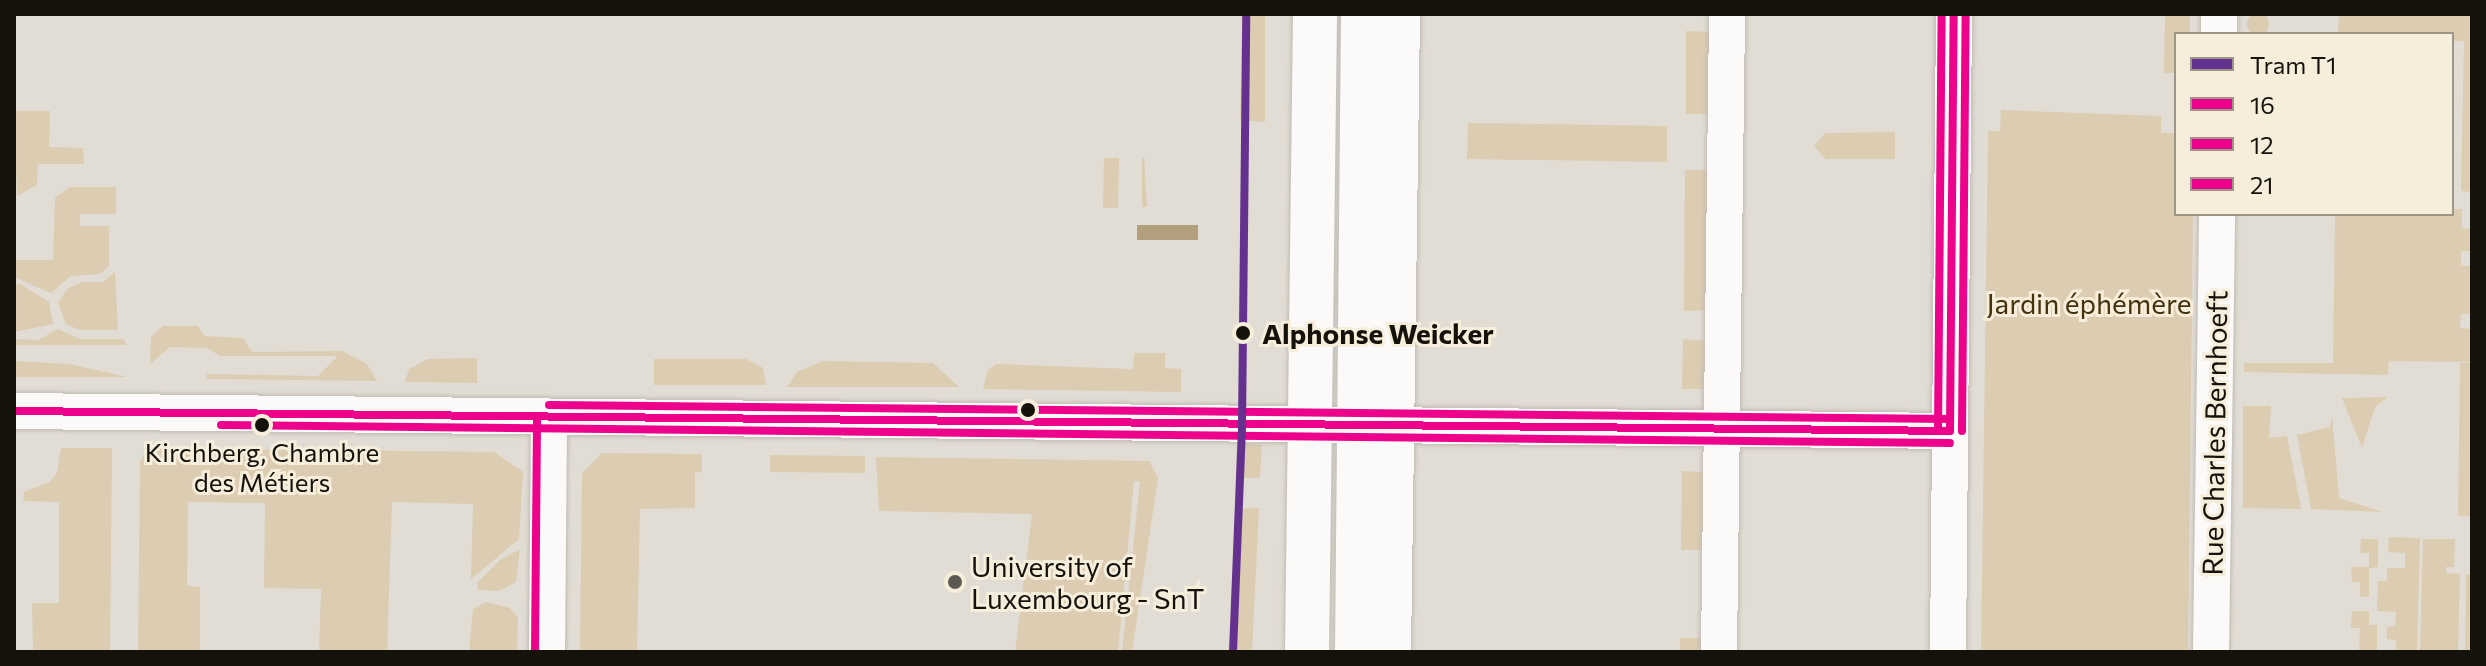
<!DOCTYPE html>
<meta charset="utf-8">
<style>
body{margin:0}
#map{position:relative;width:2486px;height:666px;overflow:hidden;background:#e2ddd4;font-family:Commissioner,sans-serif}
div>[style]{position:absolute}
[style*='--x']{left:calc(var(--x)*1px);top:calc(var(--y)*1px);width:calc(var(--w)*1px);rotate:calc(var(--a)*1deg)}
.green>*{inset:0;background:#dbccb2}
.round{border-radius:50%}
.water>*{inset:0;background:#b19f7d}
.roads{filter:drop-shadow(0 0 2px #c0bbb4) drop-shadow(0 0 2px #c0bbb4)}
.minor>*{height:36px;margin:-18px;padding:0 18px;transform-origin:18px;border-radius:18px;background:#fbfaf9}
.major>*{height:44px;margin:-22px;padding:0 22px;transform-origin:22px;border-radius:22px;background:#fbfaf9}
.bus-1>*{height:8px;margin:-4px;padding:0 4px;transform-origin:4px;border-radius:4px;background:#ed028c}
.bus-2>*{height:8px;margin:-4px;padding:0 4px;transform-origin:4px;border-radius:4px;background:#ed028c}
.bus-3>*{height:8px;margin:-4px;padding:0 4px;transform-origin:4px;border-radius:4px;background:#ed028c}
.tram-1>*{height:8px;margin:-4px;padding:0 4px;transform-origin:4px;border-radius:4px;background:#64318f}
.dots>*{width:22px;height:22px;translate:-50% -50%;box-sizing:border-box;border:4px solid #f6eddb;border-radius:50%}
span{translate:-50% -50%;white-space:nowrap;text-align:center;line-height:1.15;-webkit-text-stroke:6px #f6eddb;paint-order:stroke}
.bus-label{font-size:26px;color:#15120c}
.park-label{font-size:28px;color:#43320b}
.stop-label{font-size:28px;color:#15120c;font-weight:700}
.left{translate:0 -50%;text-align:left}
.street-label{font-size:28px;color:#15120c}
.poi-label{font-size:28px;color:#15120c}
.frame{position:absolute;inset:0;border:16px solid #15120c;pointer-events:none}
.legend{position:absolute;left:2174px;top:32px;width:280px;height:184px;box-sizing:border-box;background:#f6eddb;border:2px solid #9c9588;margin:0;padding:10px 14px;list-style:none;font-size:24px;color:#15120c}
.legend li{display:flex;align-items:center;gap:16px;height:40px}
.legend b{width:40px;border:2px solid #9c9588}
</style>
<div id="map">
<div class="green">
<i class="round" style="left:2247px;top:13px;width:22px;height:22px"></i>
<i style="clip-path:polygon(1242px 14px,1265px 14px,1265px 122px,1240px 120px)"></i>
<i style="clip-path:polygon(2165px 14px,2190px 14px,2190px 34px,2176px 34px,2174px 73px,2164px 73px)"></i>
<i style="clip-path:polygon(2339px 14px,2472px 14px,2472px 192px,2461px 191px,2464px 41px,2452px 41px,2452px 34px,2338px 34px)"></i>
<i style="clip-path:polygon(1686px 31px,1711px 32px,1707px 114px,1686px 114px)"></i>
<i style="clip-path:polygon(2001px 110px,2161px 116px,2161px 133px,2176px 133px,2176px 214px,2193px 214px,2188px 652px,1981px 652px,1988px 131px,2000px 131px)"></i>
<i style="clip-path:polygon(14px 111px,50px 111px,49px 147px,83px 148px,84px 164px,38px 164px,37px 185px,17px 196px)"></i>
<i style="clip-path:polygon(1468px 123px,1667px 126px,1667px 162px,1467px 159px)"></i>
<i style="clip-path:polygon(1895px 132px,1895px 159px,1826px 159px,1814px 146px,1825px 133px)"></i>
<i style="clip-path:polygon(1144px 157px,1147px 207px,1142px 207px,1142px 160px)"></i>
<i style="clip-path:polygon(1104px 158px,1119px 158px,1118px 208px,1103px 208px)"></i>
<i style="clip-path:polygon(1685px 170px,1708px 170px,1707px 310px,1684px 311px)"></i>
<i style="clip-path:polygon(70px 187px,116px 187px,116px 214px,80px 214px,80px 226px,109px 226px,109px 266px,100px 274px,71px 276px,51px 293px,14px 277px,14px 260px,53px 260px,55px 198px)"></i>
<i style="clip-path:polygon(2452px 209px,2462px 209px,2462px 228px,2472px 229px,2472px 251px,2461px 251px,2461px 266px,2472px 266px,2472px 314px,2461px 314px,2460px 328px,2472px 329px,2472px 362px,2389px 361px,2388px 375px,2244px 372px,2244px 363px,2333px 363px,2335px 215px,2301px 214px,2452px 214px)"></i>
<i style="clip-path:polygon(115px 272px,118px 330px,80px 330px,66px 324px,58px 303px,67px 289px,82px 282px,103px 282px)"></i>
<i style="clip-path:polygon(20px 284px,49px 302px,53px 324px,14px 332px,14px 285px)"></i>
<i style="clip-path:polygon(163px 326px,198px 326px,204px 336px,243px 338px,252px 352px,342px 351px,367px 364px,377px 381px,206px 379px,207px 374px,318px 376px,338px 356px,220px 356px,207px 348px,170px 347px,150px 364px,151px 337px)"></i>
<i style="clip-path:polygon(58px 329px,79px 339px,123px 339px,127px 345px,14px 345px,14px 339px,38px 340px)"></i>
<i style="clip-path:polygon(1683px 339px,1708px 341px,1704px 389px,1682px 389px)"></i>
<i style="clip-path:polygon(1134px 353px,1165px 353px,1165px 368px,1181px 369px,1181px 392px,983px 389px,988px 370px,996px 364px,1133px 369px)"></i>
<i style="clip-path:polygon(477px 358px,477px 383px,405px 382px,409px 369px,428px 359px)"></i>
<i style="clip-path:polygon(654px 359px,746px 359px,763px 368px,766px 385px,654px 385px)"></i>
<i style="clip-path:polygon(14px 361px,69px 364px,127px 377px,14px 377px)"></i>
<i style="clip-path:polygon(823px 361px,933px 363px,959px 387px,787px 387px,797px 372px)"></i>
<i style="clip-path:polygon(2460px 363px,2472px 363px,2472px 516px,2458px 516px)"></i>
<i style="clip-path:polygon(2388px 397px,2375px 407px,2362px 448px,2342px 398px)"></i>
<i style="clip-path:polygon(2243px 406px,2271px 406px,2269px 438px,2287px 436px,2301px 509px,2243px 508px)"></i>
<i style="clip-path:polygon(2332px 415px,2339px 498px,2383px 512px,2311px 509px,2297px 435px,2330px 427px)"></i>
<i style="clip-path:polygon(1237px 443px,1262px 445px,1260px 478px,1236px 478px)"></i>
<i style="clip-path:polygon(61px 448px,112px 448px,110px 652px,33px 652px,32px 603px,59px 603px,59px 502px,23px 501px,24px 492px,50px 482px,57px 473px)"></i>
<i style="clip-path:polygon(149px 448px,494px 452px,523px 472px,519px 539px,471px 579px,473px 504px,392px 502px,387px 652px,319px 652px,321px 589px,264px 588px,265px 503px,188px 502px,187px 586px,200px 587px,200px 652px,138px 652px,140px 461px)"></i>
<i style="clip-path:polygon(602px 453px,702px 454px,702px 471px,695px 473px,695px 508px,640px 509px,637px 652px,580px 652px,582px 473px)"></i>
<i style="clip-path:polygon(770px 455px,865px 456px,865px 473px,770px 472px)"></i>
<i style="clip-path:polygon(876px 457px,1149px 461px,1158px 478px,1132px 652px,1122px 652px,1140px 482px,1134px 481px,1118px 652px,1015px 652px,1032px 514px,879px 511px)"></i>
<i style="clip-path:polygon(1682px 471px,1703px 472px,1703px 550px,1681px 550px)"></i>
<i style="clip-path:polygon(1259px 508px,1252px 652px,1229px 652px,1236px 509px)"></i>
<i style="clip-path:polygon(2389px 537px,2420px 538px,2417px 652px,2396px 652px,2396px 640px,2387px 639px,2387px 627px,2395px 626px,2396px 612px,2377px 611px,2378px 581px,2387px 581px,2387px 568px,2405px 568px,2405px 553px,2388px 552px)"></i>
<i style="clip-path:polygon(2361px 539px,2378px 539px,2378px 567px,2369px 568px,2369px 597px,2360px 597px,2360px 582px,2352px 582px,2351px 567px,2369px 567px,2369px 553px,2360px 553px)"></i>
<i style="clip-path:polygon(2423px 539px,2455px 539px,2454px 567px,2446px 567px,2446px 573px,2460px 574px,2458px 652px,2420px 652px)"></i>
<i style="clip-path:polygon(520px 549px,516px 582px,499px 591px,478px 590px,477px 583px,500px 560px)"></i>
<i style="clip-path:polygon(2472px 574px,2472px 652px,2465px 652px,2466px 575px)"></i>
<i style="clip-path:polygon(486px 602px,510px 608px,518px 618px,517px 652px,469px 652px,473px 609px)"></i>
<i style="clip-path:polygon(2352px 611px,2369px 611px,2369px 625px,2377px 625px,2377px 652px,2359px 652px,2360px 628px,2351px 628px)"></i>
<i style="clip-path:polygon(1680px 638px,1702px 638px,1708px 652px,1680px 652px)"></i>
</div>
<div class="water">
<i style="clip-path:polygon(1137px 225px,1198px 225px,1198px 240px,1137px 240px)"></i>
</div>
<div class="roads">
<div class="minor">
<i style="--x:2219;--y:34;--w:20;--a:-90"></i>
<i style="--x:14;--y:411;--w:1936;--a:0.59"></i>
<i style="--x:547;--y:652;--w:235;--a:-89.5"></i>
<i style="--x:1393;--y:652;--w:638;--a:-89.19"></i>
<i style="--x:1719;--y:652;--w:638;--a:-89.28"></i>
<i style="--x:1948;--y:652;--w:638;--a:-89.46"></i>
<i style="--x:2211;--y:652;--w:438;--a:-89.2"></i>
</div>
<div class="major">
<i style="--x:1307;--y:652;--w:638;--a:-89.28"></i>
<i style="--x:1357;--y:652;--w:638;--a:-89.46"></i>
</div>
</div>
<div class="bus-1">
<i style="--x:14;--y:411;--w:1936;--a:0.59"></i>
<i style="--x:1950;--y:431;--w:417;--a:-89.5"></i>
</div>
<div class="bus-2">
<i style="--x:221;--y:425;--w:1729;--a:0.6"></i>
<i style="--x:1962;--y:431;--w:417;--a:-89.5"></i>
</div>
<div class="bus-3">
<i style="--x:549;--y:405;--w:1401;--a:0.57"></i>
<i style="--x:1938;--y:431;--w:417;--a:-89.5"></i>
<i style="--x:535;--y:652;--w:235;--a:-89.5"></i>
</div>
<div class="tram-1">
<i style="--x:1233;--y:652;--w:228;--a:-87.7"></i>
<i style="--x:1242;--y:424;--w:410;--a:-89.4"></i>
</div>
<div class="dots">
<i style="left:1243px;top:333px;background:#15120c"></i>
<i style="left:1028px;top:410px;background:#15120c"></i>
<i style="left:262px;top:425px;background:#15120c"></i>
<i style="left:955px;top:582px;background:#5d5952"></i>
</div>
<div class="bus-label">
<span style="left:262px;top:467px">Kirchberg, Chambre<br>des Métiers</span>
</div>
<div class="park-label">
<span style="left:2089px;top:303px">Jardin éphémère</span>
</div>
<div class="stop-label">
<span class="left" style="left:1262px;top:333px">Alphonse Weicker</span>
</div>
<div class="street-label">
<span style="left:2214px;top:433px;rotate:-89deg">Rue Charles Bernhoeft</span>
</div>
<div class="poi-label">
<span class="left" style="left:971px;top:582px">University of<br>Luxembourg - SnT</span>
</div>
<div class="frame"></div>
<ul class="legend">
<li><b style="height:10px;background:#64318f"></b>Tram T1</li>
<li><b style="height:10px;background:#ed028c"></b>16</li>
<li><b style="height:10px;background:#ed028c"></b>12</li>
<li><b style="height:10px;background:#ed028c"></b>21</li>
</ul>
</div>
